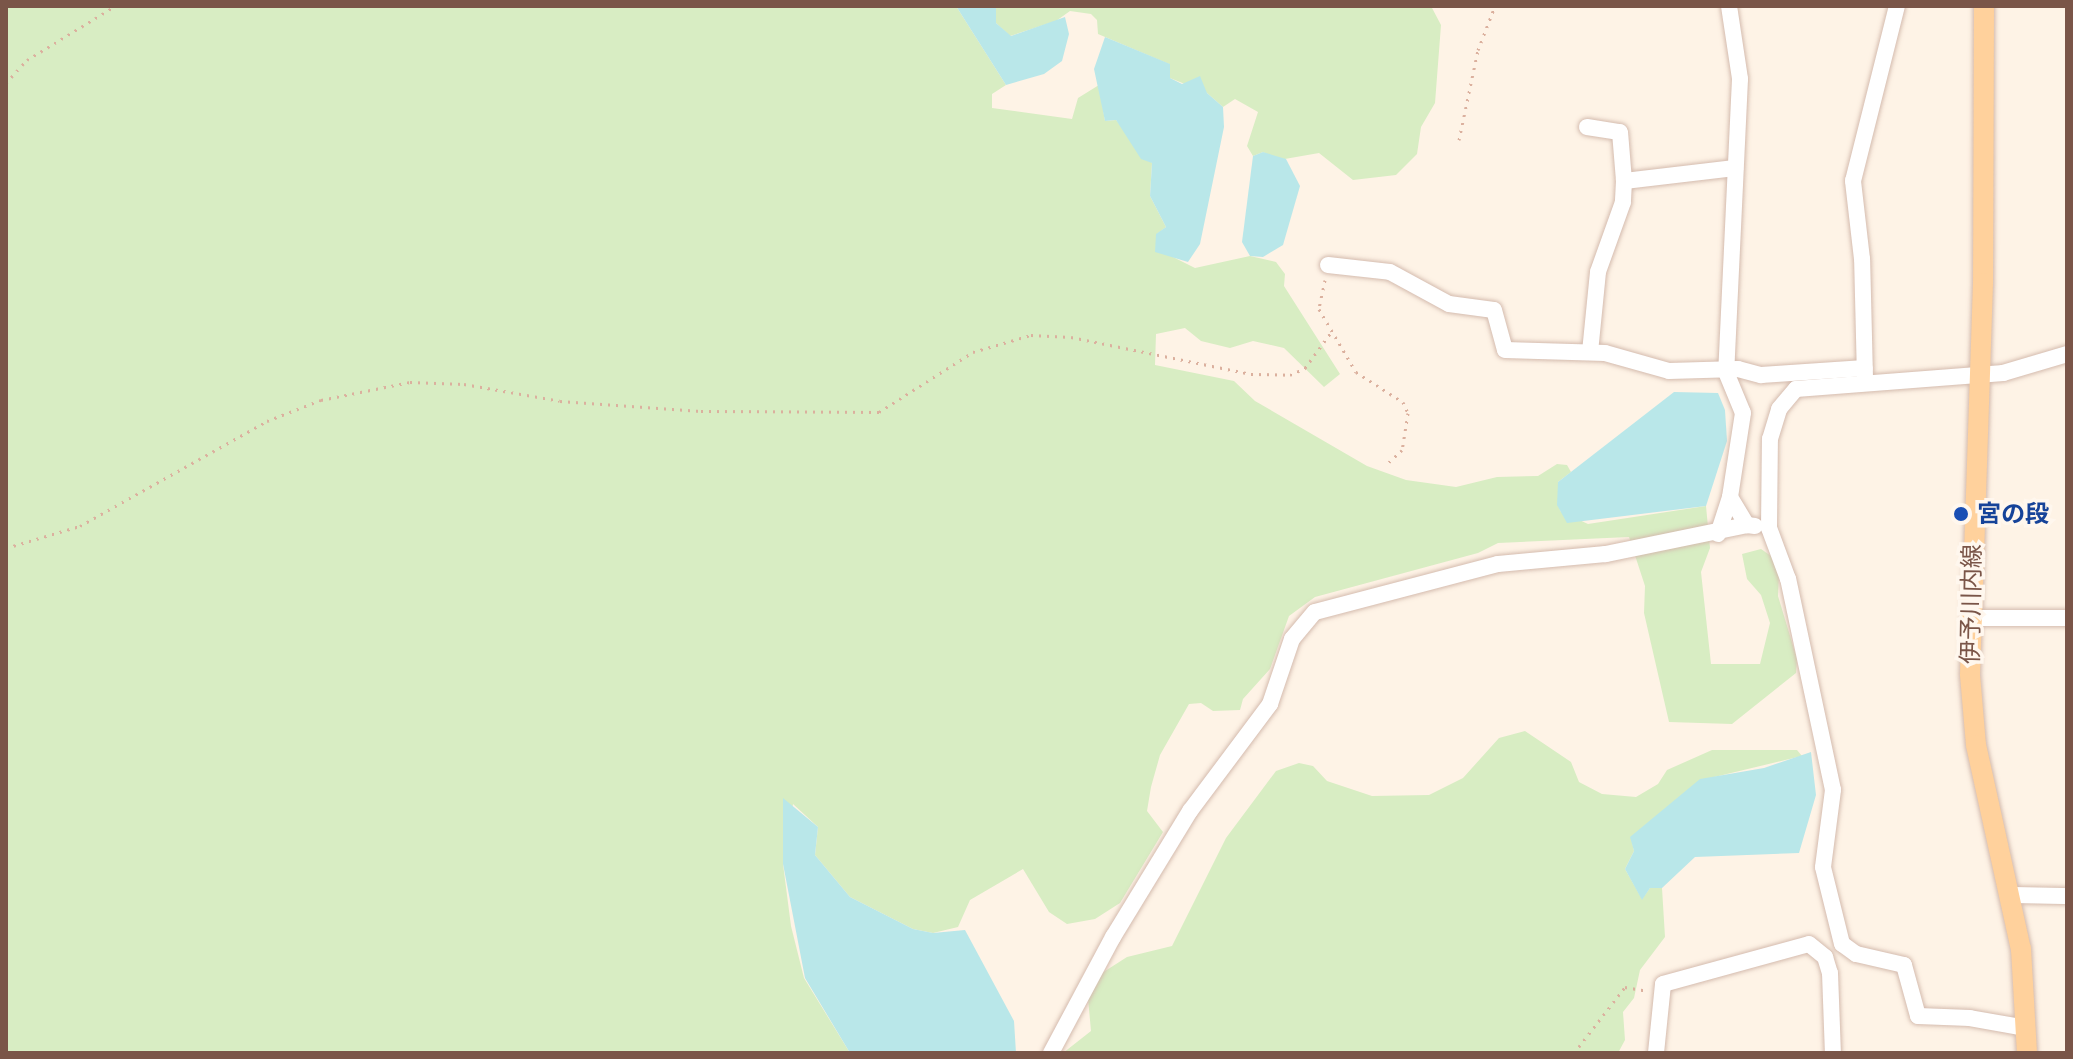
<!DOCTYPE html>
<meta charset="utf-8">
<style>
body{margin:0}
#map{position:relative;width:2073px;height:1059px;overflow:hidden;background:#fef3e6;font-family:"Space Grotesk","Noto Sans JP",sans-serif}
div>[style]{position:absolute}
[style*='--x']{left:calc(var(--x)*1px);top:calc(var(--y)*1px);width:calc(var(--w)*1px);rotate:calc(var(--a)*1deg)}
.green>*{inset:0;background:#d8edc3}
.water>*{inset:0;background:#b9e7e9}
.path>*{height:3px;margin-top:-1.5px;transform-origin:0;background:repeating-linear-gradient(90deg,#dbb09e 0 2px,transparent 0 8px)}
.roads{filter:drop-shadow(0 0 2px #d4bbae) drop-shadow(0 0 2px #d4bbae)}
.minor>*{height:16px;margin:-8px;padding:0 8px;transform-origin:8px;border-radius:8px;background:#fff}
.major>*{height:20px;margin:-10px;padding:0 10px;transform-origin:10px;border-radius:10px;background:#ffd19c}
.dots>*{width:22px;height:22px;translate:-50% -50%;box-sizing:border-box;border:4px solid #fff7ee;border-radius:50%}
span{translate:-50% -50%;white-space:nowrap;text-align:center;line-height:1.15;-webkit-text-stroke:7px #fff7ee;paint-order:stroke}
.transit-label{font-size:24px;color:#164399;font-weight:700}
.left{translate:0 -50%;text-align:left}
.street-label{font-size:24px;color:#7a5548}
.frame{position:absolute;inset:0;border:8px solid #7a5548;pointer-events:none}
</style>
<div id="map">
<div class="green">
<i style="clip-path:polygon(6px 6px,956px 6px,1006px 85px,992px 94px,992px 108px,1072px 119px,1078px 98px,1099px 85px,1105px 121px,1116px 120px,1152px 163px,1150px 196px,1166px 227px,1157px 234px,1167px 254px,1195px 268px,1250px 256px,1276px 262px,1285px 274px,1284px 286px,1340px 374px,1324px 387px,1284px 348px,1253px 341px,1230px 348px,1201px 341px,1185px 328px,1156px 334px,1155px 365px,1234px 381px,1255px 401px,1367px 466px,1406px 480px,1456px 487px,1497px 477px,1538px 476px,1557px 464px,1567px 465px,1571px 472px,1558px 482px,1560px 511px,1588px 524px,1706px 506px,1710px 548px,1701px 572px,1711px 664px,1760px 664px,1770px 623px,1761px 595px,1747px 579px,1742px 554px,1761px 549px,1774px 558px,1779px 574px,1778px 596px,1797px 659px,1796px 673px,1732px 724px,1669px 722px,1644px 613px,1645px 586px,1629px 537px,1498px 543px,1478px 553px,1315px 597px,1289px 616px,1270px 669px,1243px 699px,1240px 710px,1213px 711px,1201px 703px,1189px 704px,1160px 755px,1151px 787px,1147px 811px,1163px 832px,1120px 903px,1095px 919px,1067px 924px,1049px 912px,1023px 869px,970px 900px,958px 927px,933px 933px,913px 929px,850px 897px,815px 855px,818px 827px,793px 804px,783px 864px,791px 926px,804px 978px,850px 1053px,6px 1053px)"></i>
<i style="clip-path:polygon(996px 6px,1431px 6px,1441px 25px,1435px 103px,1421px 127px,1417px 154px,1396px 175px,1353px 180px,1319px 153px,1279px 160px,1263px 152px,1253px 156px,1247px 146px,1258px 112px,1235px 99px,1223px 107px,1207px 93px,1170px 78px,1169px 64px,1098px 34px,1097px 20px,1091px 14px,1070px 11px,1056px 21px,1010px 36px,996px 23px)"></i>
<i style="clip-path:polygon(1525px 731px,1571px 762px,1579px 782px,1602px 794px,1636px 797px,1658px 784px,1667px 770px,1712px 750px,1797px 750px,1802px 756px,1706px 779px,1631px 837px,1634px 851px,1625px 869px,1642px 899px,1650px 888px,1662px 888px,1665px 937px,1640px 970px,1634px 998px,1623px 1012px,1625px 1040px,1618px 1053px,1063px 1053px,1091px 1031px,1088px 998px,1102px 973px,1127px 957px,1172px 946px,1226px 838px,1276px 771px,1299px 763px,1313px 766px,1327px 781px,1372px 796px,1429px 795px,1463px 778px,1499px 738px)"></i>
</div>
<div class="water">
<i style="clip-path:polygon(956px 6px,996px 6px,996px 23px,1011px 36px,1065px 17px,1069px 34px,1062px 61px,1044px 74px,1006px 85px)"></i>
<i style="clip-path:polygon(1105px 37px,1170px 64px,1170px 78px,1182px 84px,1200px 76px,1207px 93px,1223px 107px,1224px 127px,1200px 244px,1188px 262px,1155px 252px,1156px 234px,1166px 227px,1150px 196px,1152px 163px,1141px 159px,1116px 120px,1105px 121px,1094px 69px)"></i>
<i style="clip-path:polygon(1263px 152px,1286px 159px,1300px 186px,1283px 245px,1263px 257px,1250px 256px,1242px 242px,1253px 156px)"></i>
<i style="clip-path:polygon(1674px 392px,1718px 393px,1725px 410px,1727px 441px,1706px 506px,1567px 523px,1557px 505px,1558px 482px)"></i>
<i style="clip-path:polygon(1811px 752px,1816px 795px,1799px 853px,1695px 857px,1662px 888px,1650px 888px,1642px 900px,1625px 869px,1634px 851px,1630px 837px,1700px 779px,1764px 768px)"></i>
<i style="clip-path:polygon(783px 798px,818px 827px,815px 855px,850px 897px,913px 929px,933px 933px,965px 930px,1014px 1021px,1016px 1053px,850px 1053px,805px 978px,783px 864px)"></i>
</div>
<div class="path">
<i style="--x:6;--y:83;--w:31;--a:-48"></i>
<i style="--x:27;--y:60;--w:103;--a:-31.5"></i>
<i style="--x:1459;--y:140;--w:92;--a:-78.1"></i>
<i style="--x:1478;--y:50;--w:47;--a:-68.9"></i>
<i style="--x:1325;--y:280;--w:30;--a:102"></i>
<i style="--x:1319;--y:309;--w:73;--a:59.6"></i>
<i style="--x:1356;--y:372;--w:56;--a:32.6"></i>
<i style="--x:1403;--y:402;--w:12;--a:66"></i>
<i style="--x:1408;--y:413;--w:37;--a:99"></i>
<i style="--x:1402;--y:450;--w:23;--a:137"></i>
<i style="--x:6;--y:548;--w:77;--a:-16.6"></i>
<i style="--x:80;--y:526;--w:214;--a:-29.3"></i>
<i style="--x:267;--y:421;--w:58;--a:-21.3"></i>
<i style="--x:321;--y:400;--w:91;--a:-11.4"></i>
<i style="--x:410;--y:382;--w:54;--a:2.1"></i>
<i style="--x:464;--y:384;--w:97;--a:10"></i>
<i style="--x:560;--y:401;--w:141;--a:4.1"></i>
<i style="--x:701;--y:411;--w:178;--a:0.3"></i>
<i style="--x:879;--y:412;--w:112;--a:-32.6"></i>
<i style="--x:973;--y:352;--w:60;--a:-16.3"></i>
<i style="--x:1031;--y:335;--w:40;--a:2.9"></i>
<i style="--x:1071;--y:337;--w:184;--a:11.6"></i>
<i style="--x:1251;--y:374;--w:39;--a:1"></i>
<i style="--x:1290;--y:375;--w:17;--a:-25"></i>
<i style="--x:1305;--y:368;--w:46;--a:-53.9"></i>
<i style="--x:1574;--y:1053;--w:83;--a:-52.3"></i>
<i style="--x:1625;--y:987;--w:22;--a:10"></i>
</div>
<div class="roads">
<div class="minor">
<i style="--x:1729;--y:6;--w:74;--a:81.4"></i>
<i style="--x:1740;--y:79;--w:293;--a:92.7"></i>
<i style="--x:1726;--y:372;--w:44;--a:67.5"></i>
<i style="--x:1743;--y:413;--w:85;--a:98.8"></i>
<i style="--x:1730;--y:497;--w:33;--a:59"></i>
<i style="--x:1747;--y:525;--w:8;--a:7"></i>
<i style="--x:1587;--y:127;--w:33;--a:9"></i>
<i style="--x:1620;--y:132;--w:49;--a:85.3"></i>
<i style="--x:1624;--y:181;--w:21;--a:93"></i>
<i style="--x:1623;--y:202;--w:74;--a:109.7"></i>
<i style="--x:1598;--y:272;--w:80;--a:95.7"></i>
<i style="--x:1624;--y:181;--w:112;--a:-6.7"></i>
<i style="--x:1328;--y:265;--w:62;--a:6.4"></i>
<i style="--x:1390;--y:272;--w:67;--a:28.5"></i>
<i style="--x:1449;--y:304;--w:45;--a:7.6"></i>
<i style="--x:1494;--y:310;--w:41;--a:74.6"></i>
<i style="--x:1505;--y:350;--w:100;--a:1.7"></i>
<i style="--x:1605;--y:353;--w:66;--a:15.7"></i>
<i style="--x:1669;--y:371;--w:69;--a:-1.7"></i>
<i style="--x:1738;--y:369;--w:24;--a:15"></i>
<i style="--x:1761;--y:375;--w:104;--a:-3.9"></i>
<i style="--x:1865;--y:378;--w:119;--a:-91.4"></i>
<i style="--x:1862;--y:259;--w:79;--a:-96.6"></i>
<i style="--x:1853;--y:181;--w:180;--a:-75.9"></i>
<i style="--x:1718;--y:534;--w:39;--a:-72"></i>
<i style="--x:1970;--y:618;--w:97;--a:0"></i>
<i style="--x:2010;--y:895;--w:57;--a:1"></i>
<i style="--x:2026;--y:1028;--w:57;--a:-169.9"></i>
<i style="--x:1970;--y:1018;--w:52;--a:-177.8"></i>
<i style="--x:1918;--y:1016;--w:53;--a:-105.4"></i>
<i style="--x:1904;--y:965;--w:49;--a:-167.1"></i>
<i style="--x:1856;--y:954;--w:17;--a:-144"></i>
<i style="--x:1842;--y:944;--w:79;--a:-103.9"></i>
<i style="--x:1823;--y:867;--w:78;--a:-82.6"></i>
<i style="--x:1833;--y:790;--w:216;--a:-102"></i>
<i style="--x:1788;--y:579;--w:54;--a:-110.4"></i>
<i style="--x:1769;--y:528;--w:89;--a:-89.4"></i>
<i style="--x:1770;--y:439;--w:31;--a:-73"></i>
<i style="--x:1779;--y:409;--w:26;--a:-50"></i>
<i style="--x:1796;--y:389;--w:208;--a:-4.4"></i>
<i style="--x:2003;--y:373;--w:67;--a:-16.5"></i>
<i style="--x:1051;--y:1053;--w:132;--a:-61.9"></i>
<i style="--x:1113;--y:937;--w:148;--a:-58.6"></i>
<i style="--x:1190;--y:811;--w:134;--a:-53.2"></i>
<i style="--x:1270;--y:704;--w:69;--a:-71.3"></i>
<i style="--x:1292;--y:639;--w:35;--a:-50"></i>
<i style="--x:1315;--y:612;--w:189;--a:-14.7"></i>
<i style="--x:1498;--y:564;--w:108;--a:-5.3"></i>
<i style="--x:1606;--y:554;--w:144;--a:-11.6"></i>
<i style="--x:1656;--y:1053;--w:69;--a:-84.2"></i>
<i style="--x:1663;--y:984;--w:151;--a:-15.3"></i>
<i style="--x:1809;--y:944;--w:21;--a:39"></i>
<i style="--x:1825;--y:957;--w:17;--a:73"></i>
<i style="--x:1830;--y:973;--w:80;--a:87.9"></i>
</div>
<div class="major">
<i style="--x:1984;--y:6;--w:277;--a:90.2"></i>
<i style="--x:1983;--y:283;--w:392;--a:91.9"></i>
<i style="--x:1970;--y:675;--w:70;--a:85.1"></i>
<i style="--x:1976;--y:745;--w:209;--a:77.6"></i>
<i style="--x:2021;--y:949;--w:104;--a:86.7"></i>
</div>
</div>
<div class="dots">
<i style="left:1961px;top:514px;background:#1a4fb4"></i>
</div>
<div class="transit-label">
<span class="left" style="left:1977px;top:514px">宮の段</span>
</div>
<div class="street-label">
<span style="left:1971px;top:604px;rotate:-89deg">伊予川内線</span>
</div>
<div class="frame"></div>
</div>
